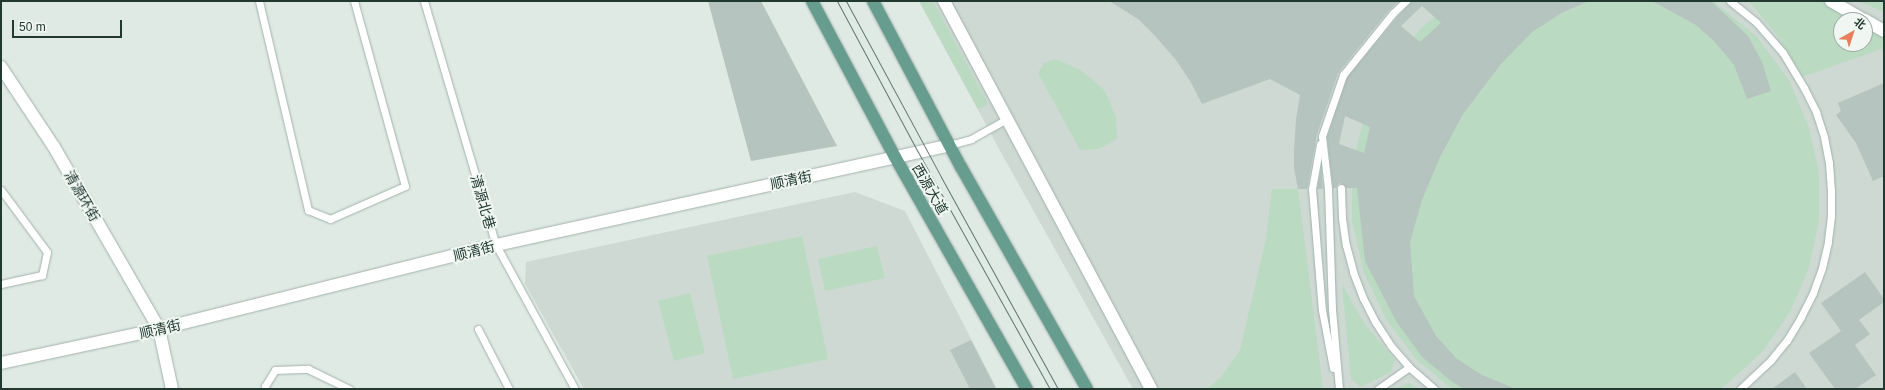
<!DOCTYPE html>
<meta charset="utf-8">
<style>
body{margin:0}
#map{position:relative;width:1885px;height:390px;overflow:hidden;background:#e0eae5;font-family:Helvetica,"Noto Sans SC",sans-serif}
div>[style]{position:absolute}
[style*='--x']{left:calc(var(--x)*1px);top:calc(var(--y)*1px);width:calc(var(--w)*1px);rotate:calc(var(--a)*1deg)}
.built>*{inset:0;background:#ced9d4}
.green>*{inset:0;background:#badac2}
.building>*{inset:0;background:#b5c4be}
.roads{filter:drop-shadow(0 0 1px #a3b1ac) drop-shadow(0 0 1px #a3b1ac)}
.service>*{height:7px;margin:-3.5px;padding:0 3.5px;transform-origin:3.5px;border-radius:3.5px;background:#fff}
.minor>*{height:12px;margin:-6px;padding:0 6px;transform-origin:6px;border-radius:6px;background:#fff}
.primary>*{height:12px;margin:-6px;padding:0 6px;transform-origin:6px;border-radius:6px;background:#679d8e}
.tram>*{height:1px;margin:-0.5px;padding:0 0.5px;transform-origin:0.5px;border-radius:0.5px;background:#5c756d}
span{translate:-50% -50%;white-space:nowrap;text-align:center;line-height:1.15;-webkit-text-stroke:4px #f0f7f3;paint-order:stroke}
.street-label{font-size:14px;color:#223932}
.frame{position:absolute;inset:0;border:2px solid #223932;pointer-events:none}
.north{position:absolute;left:1833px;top:12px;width:40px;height:40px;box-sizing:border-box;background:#f0f7f3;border:1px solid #9eaba6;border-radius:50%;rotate:39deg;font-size:11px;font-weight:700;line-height:16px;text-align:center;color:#223932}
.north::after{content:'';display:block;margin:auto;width:14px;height:18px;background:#e97e5f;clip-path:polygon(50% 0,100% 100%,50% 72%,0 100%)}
.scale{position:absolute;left:12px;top:20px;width:110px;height:18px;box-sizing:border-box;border:2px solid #223932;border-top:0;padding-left:5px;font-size:12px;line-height:14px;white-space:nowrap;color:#223932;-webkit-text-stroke:3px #f0f7f3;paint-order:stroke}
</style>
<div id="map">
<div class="built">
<i style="clip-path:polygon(evenodd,919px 1px,1884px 1px,1884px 389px,1133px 389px,1004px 158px,919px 1px,1841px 20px,1865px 20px,1865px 44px,1841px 44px,1841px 20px)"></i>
<i style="clip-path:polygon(855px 192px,905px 211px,997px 389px,584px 389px,525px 284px,526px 262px)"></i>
</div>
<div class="green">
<i style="clip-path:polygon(919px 1px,933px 1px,988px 104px,978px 109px)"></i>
<i style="clip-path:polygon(1456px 1px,1713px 1px,1757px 37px,1789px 80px,1808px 125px,1819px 172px,1819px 220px,1809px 268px,1790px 312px,1762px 352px,1727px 384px,1719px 389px,1452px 389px,1417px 360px,1387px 321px,1364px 273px,1352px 221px,1352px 168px,1364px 117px,1388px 69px,1421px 28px)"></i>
<i style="clip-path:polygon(1749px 1px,1829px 1px,1863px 20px,1841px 20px,1841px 44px,1865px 44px,1865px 21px,1884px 31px,1884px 48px,1802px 77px,1774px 31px)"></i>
<i style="clip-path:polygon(1858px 1px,1884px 1px,1884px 12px)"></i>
<i style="clip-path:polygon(1056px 59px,1081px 70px,1105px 91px,1116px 117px,1117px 139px,1099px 149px,1080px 150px,1038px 73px,1044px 63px)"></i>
<i style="clip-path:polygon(1272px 189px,1298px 189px,1323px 389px,1207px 389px,1221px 377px,1240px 350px,1266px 239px)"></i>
<i style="clip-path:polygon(802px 236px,828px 359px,733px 379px,707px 256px)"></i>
<i style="clip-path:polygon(877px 246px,885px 278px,825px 291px,818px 259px)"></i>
<i style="clip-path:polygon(1342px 284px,1364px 323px,1395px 360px,1391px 372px,1361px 387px,1351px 379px)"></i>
<i style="clip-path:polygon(690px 293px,705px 353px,674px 361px,658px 301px)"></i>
<i style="clip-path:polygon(1409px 383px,1417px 389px,1394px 389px)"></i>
</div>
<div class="building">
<i style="clip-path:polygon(708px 1px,761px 1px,837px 146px,751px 161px)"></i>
<i style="clip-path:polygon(1109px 1px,1399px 1px,1389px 10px,1338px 73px,1317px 134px,1307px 189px,1298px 189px,1294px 168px,1294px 151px,1296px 120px,1300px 95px,1270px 79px,1202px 104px,1190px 81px,1176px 60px,1156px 37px,1138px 19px)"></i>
<i style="clip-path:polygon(evenodd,1411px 1px,1589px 1px,1563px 12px,1532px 32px,1501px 64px,1463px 114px,1440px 157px,1422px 200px,1410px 242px,1414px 296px,1436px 336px,1457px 359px,1482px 375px,1516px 389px,1464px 389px,1451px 381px,1422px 357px,1396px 321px,1365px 261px,1357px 188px,1346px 188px,1341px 183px,1338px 184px,1336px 188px,1333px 188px,1327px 137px,1347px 77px,1411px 1px,1422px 6px,1441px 23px,1420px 42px,1401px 26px,1422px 6px,1411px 1px,1345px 116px,1370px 127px,1364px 153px,1339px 144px,1345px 116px)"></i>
<i style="clip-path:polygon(1652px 1px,1711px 1px,1748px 36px,1762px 62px,1771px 91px,1747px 99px,1734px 65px,1714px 41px,1696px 25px)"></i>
<i style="clip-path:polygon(1884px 83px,1884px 176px,1873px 181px,1856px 143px,1836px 115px,1841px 111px,1838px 103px)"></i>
<i style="clip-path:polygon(1321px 169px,1323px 189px,1317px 189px)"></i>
<i style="clip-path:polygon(1865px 272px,1884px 299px,1884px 302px,1859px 320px,1870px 334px,1855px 345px,1876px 375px,1855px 389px,1835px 389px,1809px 353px,1841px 331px,1821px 303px)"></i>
<i style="clip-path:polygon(971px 340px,996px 389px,970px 389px,950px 350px)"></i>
<i style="clip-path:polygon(1795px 372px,1807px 389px,1772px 389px)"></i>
</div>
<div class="roads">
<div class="service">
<i style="--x:259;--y:1;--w:215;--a:76.8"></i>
<i style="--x:308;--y:210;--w:24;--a:22"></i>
<i style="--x:330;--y:219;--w:82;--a:-23.7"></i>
<i style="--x:405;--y:186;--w:192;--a:-105.4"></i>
<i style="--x:424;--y:1;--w:254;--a:73.6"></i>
<i style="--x:496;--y:245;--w:164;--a:61.3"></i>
<i style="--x:1730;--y:1;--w:33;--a:39"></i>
<i style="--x:1756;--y:22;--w:41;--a:48.9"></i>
<i style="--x:1783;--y:53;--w:41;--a:59"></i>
<i style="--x:1804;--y:88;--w:27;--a:63"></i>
<i style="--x:1816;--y:112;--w:26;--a:72"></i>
<i style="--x:1824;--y:137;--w:26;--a:79"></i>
<i style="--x:1829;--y:163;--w:27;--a:86"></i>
<i style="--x:1831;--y:190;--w:26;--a:90"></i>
<i style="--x:1831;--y:216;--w:26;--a:97"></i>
<i style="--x:1828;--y:242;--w:27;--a:103"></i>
<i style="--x:1822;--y:268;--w:27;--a:110"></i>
<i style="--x:1813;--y:293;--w:27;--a:117"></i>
<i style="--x:1801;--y:317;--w:27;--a:121"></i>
<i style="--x:1787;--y:340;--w:26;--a:129"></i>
<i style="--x:1771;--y:360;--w:42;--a:136.9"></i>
<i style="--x:1320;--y:144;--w:46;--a:100.1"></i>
<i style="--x:1312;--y:189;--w:121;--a:85.3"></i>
<i style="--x:1322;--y:310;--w:59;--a:79.3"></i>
<i style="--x:949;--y:145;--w:23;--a:-15"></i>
<i style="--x:971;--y:139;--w:41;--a:-29.1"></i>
<i style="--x:1341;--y:188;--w:30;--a:88"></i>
<i style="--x:1342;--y:218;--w:27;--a:82"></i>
<i style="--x:1346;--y:245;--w:28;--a:75"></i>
<i style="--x:1353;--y:272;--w:28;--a:69"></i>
<i style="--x:1363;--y:298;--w:28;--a:63"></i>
<i style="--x:1376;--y:323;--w:27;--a:57"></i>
<i style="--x:1391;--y:346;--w:28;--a:49"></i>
<i style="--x:1409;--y:367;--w:33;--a:41"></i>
<i style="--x:1;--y:190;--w:77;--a:53.4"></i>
<i style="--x:47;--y:252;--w:24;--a:102"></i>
<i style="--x:42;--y:275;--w:42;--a:167.6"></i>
<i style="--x:478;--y:329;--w:68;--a:62.7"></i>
<i style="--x:266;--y:389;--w:3;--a:-108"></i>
<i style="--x:265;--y:386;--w:19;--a:-58"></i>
<i style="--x:275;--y:370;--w:33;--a:-2"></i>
<i style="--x:308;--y:369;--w:46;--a:26"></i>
<i style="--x:1339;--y:389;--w:80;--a:-95"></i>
<i style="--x:1332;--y:309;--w:121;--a:-91.9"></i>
<i style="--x:1328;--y:188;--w:52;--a:-96.6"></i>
<i style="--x:1322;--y:136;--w:65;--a:-71"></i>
<i style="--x:1343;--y:75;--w:80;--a:-51.1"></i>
<i style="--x:1393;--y:13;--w:18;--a:-43"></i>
<i style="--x:1378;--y:389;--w:38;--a:-35"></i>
</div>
<div class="minor">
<i style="--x:944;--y:1;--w:440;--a:61.9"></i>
<i style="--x:1831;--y:1;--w:38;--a:30"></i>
<i style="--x:1865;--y:20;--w:22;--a:30"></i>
<i style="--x:1;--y:67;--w:96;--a:56.5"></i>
<i style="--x:54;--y:147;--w:210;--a:60"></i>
<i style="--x:159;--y:329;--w:61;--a:77.8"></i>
<i style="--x:1;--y:363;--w:162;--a:-12.1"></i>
<i style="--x:159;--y:329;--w:347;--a:-14"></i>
<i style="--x:496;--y:245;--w:464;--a:-12.4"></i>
</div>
<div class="primary">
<i style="--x:812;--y:1;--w:177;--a:62"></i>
<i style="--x:895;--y:157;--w:267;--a:60.4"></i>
<i style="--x:873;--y:1;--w:188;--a:62.1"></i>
<i style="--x:961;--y:167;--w:255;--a:60.4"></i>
</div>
</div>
<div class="tram">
<i style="--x:837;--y:1;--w:171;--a:61.8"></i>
<i style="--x:918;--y:152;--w:271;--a:60.9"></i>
<i style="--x:846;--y:1;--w:200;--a:61.6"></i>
<i style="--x:941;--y:177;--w:242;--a:61.1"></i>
</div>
<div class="street-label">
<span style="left:791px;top:180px;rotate:-12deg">顺清街</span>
<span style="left:930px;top:189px;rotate:60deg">西源大道</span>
<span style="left:82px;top:196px;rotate:60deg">清源环街</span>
<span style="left:483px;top:202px;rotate:74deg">清源北巷</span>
<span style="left:474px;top:251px;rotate:-14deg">顺清街</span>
<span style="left:160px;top:329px;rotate:-13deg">顺清街</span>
</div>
<div class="frame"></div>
<div class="north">北</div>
<div class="scale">50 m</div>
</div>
